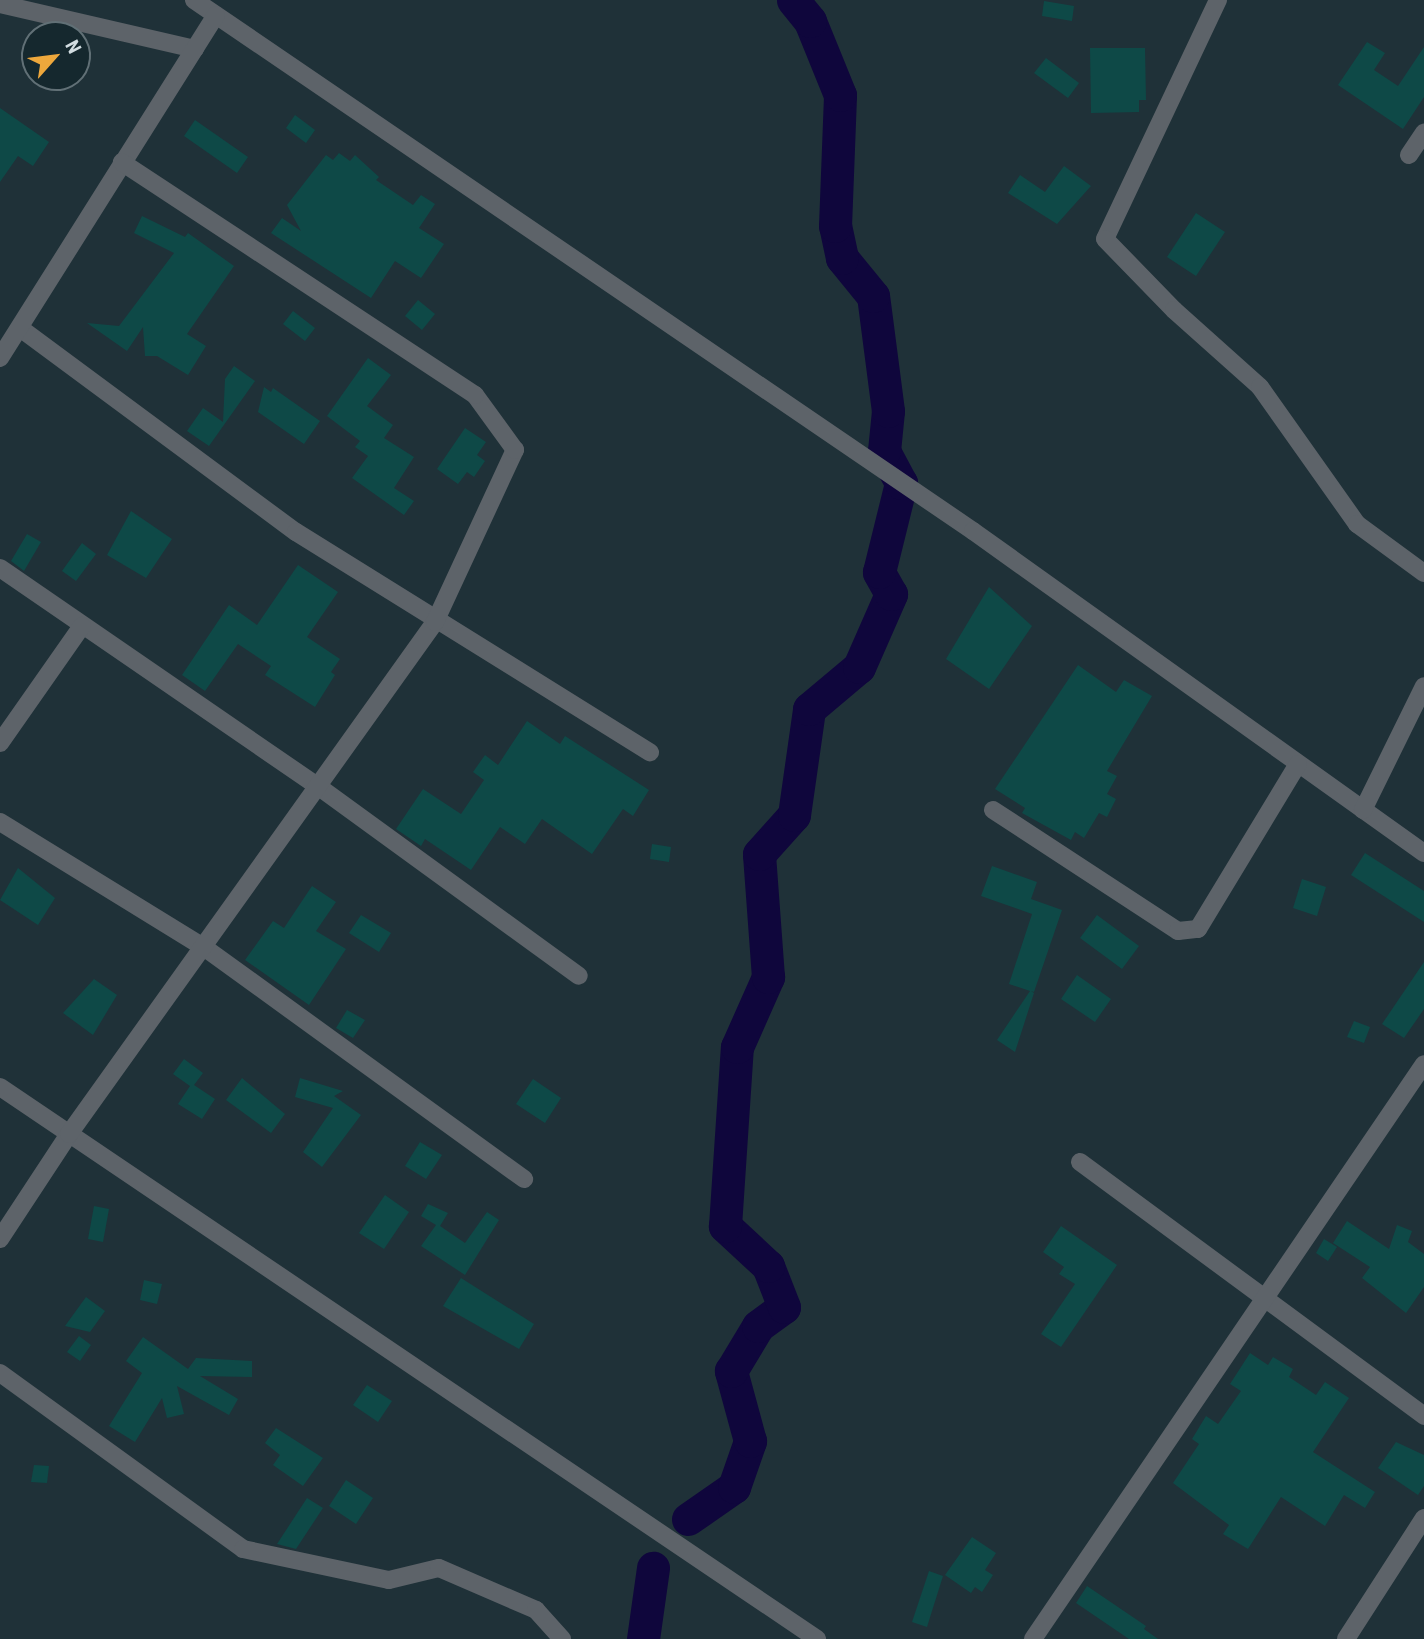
<!DOCTYPE html>
<style>
body{margin:0}
#map{position:relative;width:1424px;height:1639px;overflow:hidden;background:#1f3138;font-family:"Roboto Condensed",sans-serif}
div>[style]{position:absolute}
[style*='--x']{left:calc(var(--x)*1px);top:calc(var(--y)*1px);width:calc(var(--w)*1px);rotate:calc(var(--a)*1deg)}
.river>*{height:33px;margin:-16.5px;padding:0 16.5px;transform-origin:16.5px;border-radius:16.5px;background:#0f063c}
.building>*{inset:0;background:#0e4947}
.minor>*{height:18px;margin:-9px;padding:0 9px;transform-origin:9px;border-radius:9px;background:#5d6369}
span{translate:-50% -50%;white-space:nowrap;text-align:center;line-height:1.15;-webkit-text-stroke:5px #15282e;paint-order:stroke}
.north{position:absolute;left:21px;top:21px;width:70px;height:70px;box-sizing:border-box;background:#15282e;border:2px solid #617076;border-radius:50%;rotate:62deg;font-size:19px;font-weight:700;line-height:28px;text-align:center;color:#d2dde1}
.north::after{content:'';display:block;margin:auto;width:24px;height:32px;background:#eea83c;clip-path:polygon(50% 0,100% 100%,50% 72%,0 100%)}
</style>
<div id="map">
<div class="river">
<i style="--x:688;--y:1519;--w:56;--a:-34.8"></i>
<i style="--x:734;--y:1487;--w:49;--a:-70.8"></i>
<i style="--x:750;--y:1441;--w:73;--a:-105.2"></i>
<i style="--x:731;--y:1371;--w:52;--a:-59"></i>
<i style="--x:758;--y:1326;--w:32;--a:-36"></i>
<i style="--x:784;--y:1307;--w:44;--a:-111.3"></i>
<i style="--x:768;--y:1266;--w:59;--a:-137.1"></i>
<i style="--x:725;--y:1226;--w:179;--a:-86.2"></i>
<i style="--x:737;--y:1047;--w:77;--a:-66.1"></i>
<i style="--x:768;--y:977;--w:123;--a:-94.2"></i>
<i style="--x:759;--y:854;--w:52;--a:-48.1"></i>
<i style="--x:794;--y:815;--w:107;--a:-81.9"></i>
<i style="--x:809;--y:709;--w:65;--a:-40"></i>
<i style="--x:859;--y:667;--w:80;--a:-66.3"></i>
<i style="--x:891;--y:594;--w:25;--a:-119"></i>
<i style="--x:879;--y:572;--w:92;--a:-76.1"></i>
<i style="--x:901;--y:483;--w:36;--a:-118"></i>
<i style="--x:884;--y:451;--w:40;--a:-84.3"></i>
<i style="--x:888;--y:411;--w:116;--a:-97.4"></i>
<i style="--x:873;--y:296;--w:49;--a:-129.2"></i>
<i style="--x:842;--y:258;--w:33;--a:-102"></i>
<i style="--x:835;--y:226;--w:131;--a:-87.8"></i>
<i style="--x:840;--y:95;--w:80;--a:-112.1"></i>
<i style="--x:810;--y:21;--w:27;--a:-129"></i>
<i style="--x:643;--y:1639;--w:72;--a:-82"></i>
</div>
<div class="building">
<i style="clip-path:polygon(1044px 1px,1074px 6px,1072px 21px,1042px 16px)"></i>
<i style="clip-path:polygon(1367px 42px,1385px 53px,1374px 70px,1398px 86px,1424px 47px,1424px 97px,1403px 129px,1338px 85px)"></i>
<i style="clip-path:polygon(1090px 48px,1145px 48px,1146px 100px,1139px 100px,1139px 112px,1091px 113px)"></i>
<i style="clip-path:polygon(1046px 58px,1079px 83px,1068px 98px,1034px 73px)"></i>
<i style="clip-path:polygon(0 108px,49px 142px,33px 166px,18px 156px,0 182px)"></i>
<i style="clip-path:polygon(295px 115px,315px 130px,306px 143px,286px 128px)"></i>
<i style="clip-path:polygon(195px 120px,248px 157px,237px 173px,184px 136px)"></i>
<i style="clip-path:polygon(339px 153px,350px 161px,355px 155px,379px 177px,376px 180px,413px 205px,421px 195px,435px 204px,419px 228px,444px 244px,421px 278px,395px 261px,371px 298px,271px 233px,282px 218px,301px 231px,287px 205px,326px 155px,333px 160px)"></i>
<i style="clip-path:polygon(1064px 166px,1091px 186px,1057px 224px,1008px 193px,1020px 175px,1045px 192px)"></i>
<i style="clip-path:polygon(1196px 213px,1225px 232px,1196px 276px,1167px 257px)"></i>
<i style="clip-path:polygon(142px 216px,185px 237px,188px 233px,234px 266px,187px 334px,206px 346px,188px 375px,157px 356px,145px 356px,143px 327px,127px 351px,87px 323px,119px 326px,174px 253px,134px 233px)"></i>
<i style="clip-path:polygon(418px 300px,435px 314px,422px 330px,405px 316px)"></i>
<i style="clip-path:polygon(293px 311px,315px 328px,305px 341px,283px 324px)"></i>
<i style="clip-path:polygon(368px 358px,391px 375px,367px 406px,393px 425px,384px 438px,414px 457px,394px 488px,414px 501px,404px 515px,352px 478px,368px 456px,355px 447px,360px 441px,327px 416px)"></i>
<i style="clip-path:polygon(234px 366px,255px 381px,209px 446px,187px 431px,203px 408px,223px 422px,225px 379px)"></i>
<i style="clip-path:polygon(264px 387px,271px 392px,273px 388px,320px 421px,304px 444px,258px 412px)"></i>
<i style="clip-path:polygon(465px 428px,486px 442px,477px 455px,485px 461px,474px 477px,467px 472px,458px 484px,437px 469px)"></i>
<i style="clip-path:polygon(131px 511px,172px 539px,146px 578px,107px 555px)"></i>
<i style="clip-path:polygon(27px 534px,41px 542px,24px 571px,11px 561px)"></i>
<i style="clip-path:polygon(82px 543px,96px 554px,76px 581px,62px 571px)"></i>
<i style="clip-path:polygon(298px 565px,338px 592px,307px 637px,340px 659px,331px 672px,335px 675px,315px 707px,265px 675px,271px 666px,238px 644px,205px 691px,182px 675px,229px 605px,257px 625px)"></i>
<i style="clip-path:polygon(989px 587px,1032px 626px,989px 689px,946px 659px)"></i>
<i style="clip-path:polygon(1078px 665px,1116px 692px,1124px 680px,1152px 696px,1107px 771px,1117px 776px,1107px 794px,1116px 799px,1107px 817px,1099px 813px,1084px 838px,1075px 832px,1071px 840px,1022px 813px,1025px 808px,995px 789px)"></i>
<i style="clip-path:polygon(527px 721px,560px 744px,565px 736px,649px 790px,633px 816px,623px 809px,592px 854px,542px 819px,525px 844px,500px 827px,471px 870px,425px 839px,421px 846px,396px 829px,423px 789px,461px 814px,484px 780px,473px 772px,485px 755px,498px 765px)"></i>
<i style="clip-path:polygon(652px 844px,671px 847px,669px 862px,650px 859px)"></i>
<i style="clip-path:polygon(1365px 853px,1424px 891px,1424px 922px,1351px 875px)"></i>
<i style="clip-path:polygon(992px 866px,1037px 882px,1031px 899px,1062px 910px,1034px 992px,1031px 991px,1034px 993px,1015px 1052px,997px 1040px,1030px 991px,1009px 984px,1032px 914px,981px 896px)"></i>
<i style="clip-path:polygon(18px 868px,55px 898px,38px 925px,0 900px)"></i>
<i style="clip-path:polygon(1302px 879px,1326px 887px,1317px 916px,1293px 908px)"></i>
<i style="clip-path:polygon(312px 886px,336px 902px,316px 931px,346px 949px,309px 1005px,245px 960px,273px 921px,284px 928px)"></i>
<i style="clip-path:polygon(361px 915px,391px 933px,379px 952px,349px 933px)"></i>
<i style="clip-path:polygon(1097px 915px,1139px 946px,1122px 969px,1080px 938px)"></i>
<i style="clip-path:polygon(1424px 962px,1424px 1009px,1404px 1038px,1382px 1024px)"></i>
<i style="clip-path:polygon(1077px 975px,1111px 999px,1095px 1022px,1061px 999px)"></i>
<i style="clip-path:polygon(94px 979px,117px 995px,93px 1035px,63px 1013px)"></i>
<i style="clip-path:polygon(347px 1010px,365px 1020px,353px 1038px,336px 1028px)"></i>
<i style="clip-path:polygon(1354px 1021px,1370px 1027px,1364px 1043px,1347px 1037px)"></i>
<i style="clip-path:polygon(184px 1059px,203px 1073px,194px 1085px,215px 1099px,202px 1119px,178px 1104px,190px 1086px,173px 1074px)"></i>
<i style="clip-path:polygon(242px 1078px,285px 1114px,271px 1133px,226px 1100px)"></i>
<i style="clip-path:polygon(300px 1078px,343px 1091px,334px 1096px,361px 1115px,322px 1167px,303px 1152px,333px 1108px,295px 1097px)"></i>
<i style="clip-path:polygon(533px 1079px,561px 1098px,545px 1123px,516px 1104px)"></i>
<i style="clip-path:polygon(420px 1142px,442px 1155px,426px 1179px,405px 1166px)"></i>
<i style="clip-path:polygon(385px 1195px,409px 1212px,384px 1249px,359px 1233px)"></i>
<i style="clip-path:polygon(428px 1204px,448px 1213px,440px 1226px,465px 1243px,487px 1212px,499px 1220px,465px 1275px,421px 1246px,436px 1225px,421px 1216px)"></i>
<i style="clip-path:polygon(94px 1206px,109px 1209px,103px 1242px,88px 1239px)"></i>
<i style="clip-path:polygon(1347px 1221px,1389px 1249px,1397px 1225px,1412px 1231px,1408px 1242px,1424px 1254px,1424px 1287px,1406px 1313px,1362px 1278px,1370px 1267px,1333px 1243px)"></i>
<i style="clip-path:polygon(1061px 1226px,1117px 1265px,1061px 1347px,1041px 1334px,1075px 1284px,1059px 1274px,1064px 1267px,1043px 1252px)"></i>
<i style="clip-path:polygon(1324px 1239px,1337px 1247px,1328px 1261px,1316px 1253px)"></i>
<i style="clip-path:polygon(461px 1278px,534px 1324px,519px 1349px,443px 1306px)"></i>
<i style="clip-path:polygon(144px 1280px,162px 1284px,157px 1304px,140px 1300px)"></i>
<i style="clip-path:polygon(86px 1297px,105px 1311px,90px 1332px,65px 1326px)"></i>
<i style="clip-path:polygon(79px 1336px,91px 1345px,80px 1361px,67px 1352px)"></i>
<i style="clip-path:polygon(143px 1337px,188px 1369px,196px 1358px,252px 1361px,252px 1377px,200px 1376px,238px 1399px,229px 1415px,177px 1386px,184px 1414px,167px 1418px,162px 1398px,135px 1442px,109px 1426px,142px 1373px,126px 1361px)"></i>
<i style="clip-path:polygon(1250px 1353px,1268px 1365px,1273px 1357px,1293px 1369px,1289px 1377px,1316px 1395px,1325px 1382px,1349px 1398px,1313px 1452px,1375px 1492px,1365px 1508px,1344px 1495px,1325px 1526px,1281px 1497px,1248px 1549px,1223px 1534px,1229px 1525px,1173px 1483px,1199px 1444px,1192px 1439px,1206px 1416px,1218px 1424px,1241px 1391px,1230px 1384px)"></i>
<i style="clip-path:polygon(367px 1385px,392px 1401px,378px 1422px,353px 1405px)"></i>
<i style="clip-path:polygon(276px 1428px,323px 1458px,303px 1486px,273px 1465px,280px 1455px,265px 1443px)"></i>
<i style="clip-path:polygon(1396px 1442px,1424px 1455px,1424px 1486px,1418px 1495px,1378px 1468px)"></i>
<i style="clip-path:polygon(34px 1465px,49px 1466px,47px 1483px,31px 1482px)"></i>
<i style="clip-path:polygon(346px 1480px,373px 1498px,356px 1524px,329px 1506px)"></i>
<i style="clip-path:polygon(307px 1498px,323px 1508px,296px 1549px,277px 1544px)"></i>
<i style="clip-path:polygon(972px 1537px,996px 1553px,985px 1570px,993px 1575px,982px 1592px,975px 1587px,971px 1593px,945px 1575px)"></i>
<i style="clip-path:polygon(929px 1571px,943px 1576px,927px 1627px,912px 1622px)"></i>
<i style="clip-path:polygon(1087px 1586px,1146px 1626px,1144px 1629px,1158px 1639px,1129px 1639px,1076px 1603px)"></i>
</div>
<div class="minor">
<i style="--x:194;--y:0;--w:943;--a:34.28"></i>
<i style="--x:973;--y:531;--w:554;--a:35.53"></i>
<i style="--x:1218;--y:0;--w:264;--a:115.3"></i>
<i style="--x:1105;--y:239;--w:99;--a:45.8"></i>
<i style="--x:1174;--y:310;--w:115;--a:41.8"></i>
<i style="--x:1260;--y:387;--w:168;--a:54.7"></i>
<i style="--x:1357;--y:524;--w:83;--a:36.2"></i>
<i style="--x:0;--y:4;--w:200;--a:13"></i>
<i style="--x:1409;--y:155;--w:27;--a:-56"></i>
<i style="--x:20;--y:328;--w:343;--a:36.5"></i>
<i style="--x:296;--y:532;--w:417;--a:31.9"></i>
<i style="--x:0;--y:358;--w:405;--a:-57.8"></i>
<i style="--x:0;--y:568;--w:387;--a:34.5"></i>
<i style="--x:319;--y:787;--w:321;--a:36"></i>
<i style="--x:0;--y:743;--w:143;--a:-55"></i>
<i style="--x:993;--y:810;--w:221;--a:33.2"></i>
<i style="--x:1178;--y:931;--w:20;--a:-6"></i>
<i style="--x:1198;--y:929;--w:193;--a:-58.8"></i>
<i style="--x:1363;--y:810;--w:138;--a:-63.8"></i>
<i style="--x:0;--y:822;--w:241;--a:31.6"></i>
<i style="--x:205;--y:948;--w:394;--a:35.9"></i>
<i style="--x:0;--y:1087;--w:986;--a:34.04"></i>
<i style="--x:1080;--y:1162;--w:428;--a:36.4"></i>
<i style="--x:0;--y:1239;--w:126;--a:-56.7"></i>
<i style="--x:69;--y:1134;--w:629;--a:-54.44"></i>
<i style="--x:435;--y:622;--w:190;--a:-65.1"></i>
<i style="--x:515;--y:450;--w:68;--a:-126"></i>
<i style="--x:475;--y:395;--w:423;--a:-146.6"></i>
<i style="--x:0;--y:1373;--w:300;--a:35.9"></i>
<i style="--x:243;--y:1549;--w:149;--a:12"></i>
<i style="--x:389;--y:1580;--w:51;--a:-13.5"></i>
<i style="--x:439;--y:1568;--w:106;--a:23.4"></i>
<i style="--x:536;--y:1610;--w:39;--a:48"></i>
<i style="--x:1033;--y:1639;--w:695;--a:-55.78"></i>
<i style="--x:1346;--y:1639;--w:144;--a:-57.2"></i>
</div>
<div class="north">N</div>
</div>
